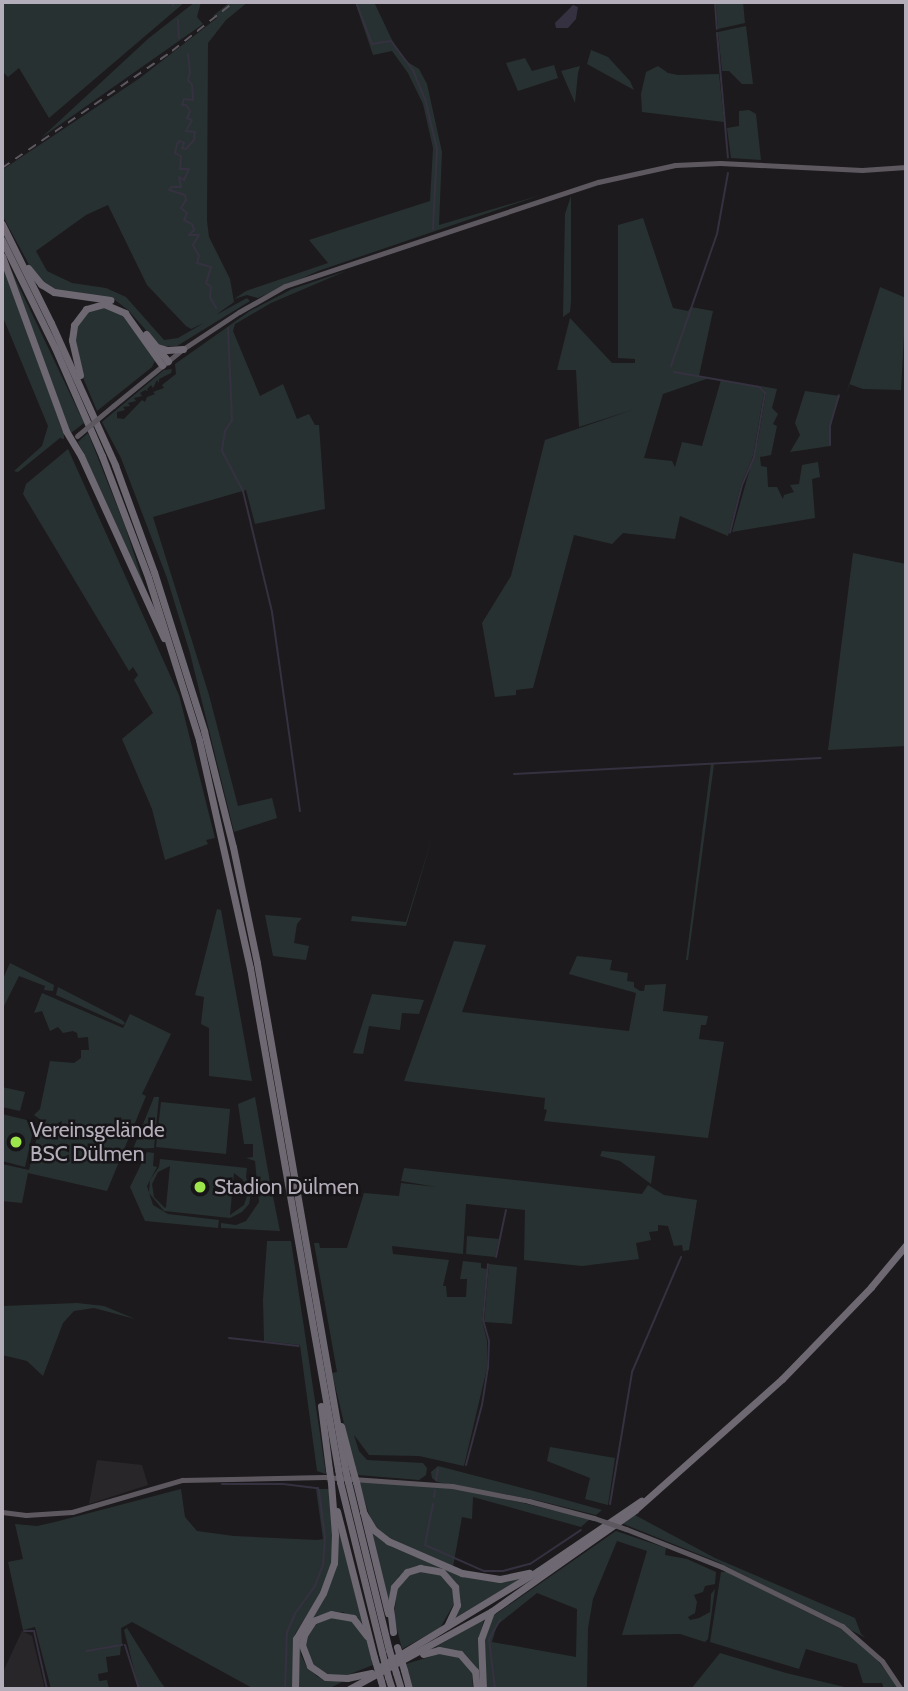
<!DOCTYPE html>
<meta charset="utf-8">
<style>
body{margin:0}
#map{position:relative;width:908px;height:1691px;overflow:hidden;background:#1c1a1c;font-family:Cabin,sans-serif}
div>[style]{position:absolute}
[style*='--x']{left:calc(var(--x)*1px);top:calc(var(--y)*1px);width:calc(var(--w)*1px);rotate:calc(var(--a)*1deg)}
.built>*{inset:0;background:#292629}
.green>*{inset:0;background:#283131}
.water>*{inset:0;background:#353140}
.stream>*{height:2px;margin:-1px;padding:0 1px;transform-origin:1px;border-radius:1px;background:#353140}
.major>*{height:5px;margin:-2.5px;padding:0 2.5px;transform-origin:2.5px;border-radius:2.5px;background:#5d5860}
.highway>*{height:7px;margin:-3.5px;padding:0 3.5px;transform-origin:3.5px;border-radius:3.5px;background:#6d6872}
.rail>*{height:2px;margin-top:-1px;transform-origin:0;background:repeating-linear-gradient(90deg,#5d5860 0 9px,transparent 0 16px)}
.major-bridge>*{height:5px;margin:-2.5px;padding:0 2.5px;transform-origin:2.5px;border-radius:2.5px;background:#5d5860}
.highway-bridge>*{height:7px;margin:-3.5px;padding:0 3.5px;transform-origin:3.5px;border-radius:3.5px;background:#6d6872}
.dots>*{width:19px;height:19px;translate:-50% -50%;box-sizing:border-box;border:4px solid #171517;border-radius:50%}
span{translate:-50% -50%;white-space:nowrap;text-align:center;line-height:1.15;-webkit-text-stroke:5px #171517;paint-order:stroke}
.poi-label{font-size:21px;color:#b4aebb}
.left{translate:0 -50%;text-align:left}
.frame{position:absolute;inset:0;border:4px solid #b4aebb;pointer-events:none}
</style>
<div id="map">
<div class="built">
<i style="clip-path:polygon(97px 1460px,142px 1465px,148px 1485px,89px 1504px)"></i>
<i style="clip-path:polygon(22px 1631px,32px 1636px,45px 1689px,2px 1689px,2px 1674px)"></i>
</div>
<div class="green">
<i style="clip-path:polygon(2px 2px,185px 2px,49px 118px,19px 68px,8px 77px,2px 71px)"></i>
<i style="clip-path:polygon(195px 2px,201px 2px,197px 17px,203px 24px,41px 138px,149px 38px)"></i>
<i style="clip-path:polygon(evenodd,230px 2px,248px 2px,226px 20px,208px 43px,207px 221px,209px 237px,230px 279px,234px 302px,216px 315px,247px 298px,250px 301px,177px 346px,160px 346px,128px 310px,115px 300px,54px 290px,43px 283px,32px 270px,2px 215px,2px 170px,140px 78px,217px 18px,213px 16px,230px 2px,108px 205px,147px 285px,186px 326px,191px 329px,204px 323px,178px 338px,164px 340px,126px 297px,106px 288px,72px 283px,47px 271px,36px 251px,86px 215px,108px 205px)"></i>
<i style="clip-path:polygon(355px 2px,374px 2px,392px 40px,406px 61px,419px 69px,427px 84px,442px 152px,439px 225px,541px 195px,318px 271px,258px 298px,247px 295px,234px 299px,246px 291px,328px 263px,309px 240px,430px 201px,433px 148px,423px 104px,408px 73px,392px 51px,373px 55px)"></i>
<i style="clip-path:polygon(716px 2px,743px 2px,745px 23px,718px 29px)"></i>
<i style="clip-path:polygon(746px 26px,753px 84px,742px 84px,729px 71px,722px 71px,718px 32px)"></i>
<i style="clip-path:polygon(591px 50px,608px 57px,630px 81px,634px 90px,587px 64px)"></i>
<i style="clip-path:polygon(525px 58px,532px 71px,554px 65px,558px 78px,518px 91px,506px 63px)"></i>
<i style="clip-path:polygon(580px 66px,578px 73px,575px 103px,561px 71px)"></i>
<i style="clip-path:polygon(658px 66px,668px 73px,678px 75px,719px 74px,724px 122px,642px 112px,641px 94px,646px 72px)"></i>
<i style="clip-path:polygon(749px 110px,756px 114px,761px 160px,731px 158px,727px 128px,739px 126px,739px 111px)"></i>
<i style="clip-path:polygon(571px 196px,571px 301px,570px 312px,563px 317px,565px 214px)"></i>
<i style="clip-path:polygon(643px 218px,673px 308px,688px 311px,691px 307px,713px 311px,699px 376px,709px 378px,663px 394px,644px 458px,672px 461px,675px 467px,682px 442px,702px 446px,721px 380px,760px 387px,764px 392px,753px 456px,741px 485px,728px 536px,680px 516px,675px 539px,623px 533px,612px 544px,574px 535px,533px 688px,516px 690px,516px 695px,495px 697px,482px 623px,511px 576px,545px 440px,635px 409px,579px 427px,576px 370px,557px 370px,570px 318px,612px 363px,635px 363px,635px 359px,618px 358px,618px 225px)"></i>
<i style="clip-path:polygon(4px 255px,84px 423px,71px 433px,69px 431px)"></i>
<i style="clip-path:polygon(2px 261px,64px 435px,64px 439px,60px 438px,18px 472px,14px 471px,42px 446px,48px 426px,2px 315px)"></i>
<i style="clip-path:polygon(346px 271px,271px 303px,235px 324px,233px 331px,260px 396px,283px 384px,297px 419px,309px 414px,315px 425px,319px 425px,325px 509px,255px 524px,246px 490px,153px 517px,209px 695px,238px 806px,272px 798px,277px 818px,234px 832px,190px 653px,167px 578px,121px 458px,102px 422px,164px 370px,172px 369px,171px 373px,159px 379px,159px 383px,157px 380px,153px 388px,151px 385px,147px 389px,148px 391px,145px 390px,140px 393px,142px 396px,134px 398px,136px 401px,128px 403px,130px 406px,123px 407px,125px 410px,117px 412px,117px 418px,124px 419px,142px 400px,145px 402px,147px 397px,155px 394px,153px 392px,164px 388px,162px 385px,176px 374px,175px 364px,250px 311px,292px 289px)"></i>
<i style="clip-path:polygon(880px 287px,906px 298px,901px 390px,863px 389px,849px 384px,845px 398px)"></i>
<i style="clip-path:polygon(95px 306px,118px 308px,155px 361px,152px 367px,97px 411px,84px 380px,73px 337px,79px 318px)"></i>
<i style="clip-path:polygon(761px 386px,777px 389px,772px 408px,778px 414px,773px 424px,777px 426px,771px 455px,760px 457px,761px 466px,767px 467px,768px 487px,777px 487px,783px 499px,784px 495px,794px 492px,790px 485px,799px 484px,802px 465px,818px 462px,820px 477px,812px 479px,815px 518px,732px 532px,758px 440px,766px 393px)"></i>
<i style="clip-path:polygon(805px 391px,840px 396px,830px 425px,830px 446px,790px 452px,800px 435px,795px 423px)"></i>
<i style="clip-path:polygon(88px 433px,125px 526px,147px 594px,78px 442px)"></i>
<i style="clip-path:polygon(68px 449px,179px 695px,215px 838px,206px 840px,208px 844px,165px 860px,152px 809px,122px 739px,153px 713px,134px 680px,138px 675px,133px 667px,129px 671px,23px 494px,26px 484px)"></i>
<i style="clip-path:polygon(853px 553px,906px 564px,906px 746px,828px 750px)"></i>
<i style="clip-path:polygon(711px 764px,714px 764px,688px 960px,686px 960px)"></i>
<i style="clip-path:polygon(433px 835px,406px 926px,351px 921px,352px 916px,406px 922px)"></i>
<i style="clip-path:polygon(217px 909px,221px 910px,252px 1081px,209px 1076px,209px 1028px,201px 1024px,204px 997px,195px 995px)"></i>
<i style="clip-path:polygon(265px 915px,302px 918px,297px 924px,294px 943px,309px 946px,306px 960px,273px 956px)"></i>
<i style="clip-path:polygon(454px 941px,486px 945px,462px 1012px,629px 1031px,636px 993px,569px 974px,577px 956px,612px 960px,610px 970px,628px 973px,627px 981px,634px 982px,634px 987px,640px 991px,644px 991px,645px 985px,666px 984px,663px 1011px,708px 1016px,706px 1025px,701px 1025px,699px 1039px,724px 1042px,708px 1138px,544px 1121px,547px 1110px,544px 1109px,545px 1098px,404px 1081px)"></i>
<i style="clip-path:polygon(10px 963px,54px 985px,53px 991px,44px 990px,45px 986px,19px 976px,2px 1010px,2px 981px)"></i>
<i style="clip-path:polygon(58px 987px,122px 1020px,125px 1023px,123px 1025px,56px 995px)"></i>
<i style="clip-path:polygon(42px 993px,123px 1028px,130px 1014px,171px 1034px,142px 1094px,146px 1096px,107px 1191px,28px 1173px,22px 1203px,2px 1201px,2px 1164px,29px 1170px,41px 1120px,34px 1115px,40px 1109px,50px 1061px,74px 1063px,81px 1058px,81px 1050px,89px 1050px,88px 1037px,78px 1038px,77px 1033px,73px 1031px,63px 1033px,58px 1027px,50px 1031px,42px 1011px,34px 1013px)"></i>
<i style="clip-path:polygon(372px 994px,424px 1000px,419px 1014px,402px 1013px,400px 1030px,369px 1026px,363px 1054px,353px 1053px)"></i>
<i style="clip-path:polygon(2px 1087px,25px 1092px,20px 1111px,2px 1107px)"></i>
<i style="clip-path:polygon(154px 1097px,159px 1097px,154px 1148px,133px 1149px)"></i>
<i style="clip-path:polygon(255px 1097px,270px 1182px,280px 1231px,221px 1228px,221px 1223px,236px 1225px,246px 1221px,259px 1202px,255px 1161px,246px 1158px,253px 1157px,253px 1144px,244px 1144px,238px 1104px)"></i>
<i style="clip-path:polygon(161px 1102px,230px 1109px,226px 1154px,156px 1147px)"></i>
<i style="clip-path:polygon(2px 1114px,35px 1122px,25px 1167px,2px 1161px)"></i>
<i style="clip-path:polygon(602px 1151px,655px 1156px,651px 1184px,620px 1161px,600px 1156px)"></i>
<i style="clip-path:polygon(147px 1152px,154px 1153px,153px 1166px,157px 1167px,147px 1186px,153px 1205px,168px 1214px,219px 1220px,218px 1228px,145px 1221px,130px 1187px)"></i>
<i style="clip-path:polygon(evenodd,160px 1159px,247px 1168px,246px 1177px,251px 1193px,249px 1204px,242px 1212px,230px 1218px,164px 1211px,149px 1193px,150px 1180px,159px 1167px,160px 1159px,170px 1166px,166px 1207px,165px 1208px,154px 1197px,152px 1184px,158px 1172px,170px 1166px,160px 1159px,234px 1173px,243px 1180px,248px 1193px,244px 1205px,230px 1215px,234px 1173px)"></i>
<i style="clip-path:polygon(404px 1168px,642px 1194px,648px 1185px,664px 1195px,697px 1200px,689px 1250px,683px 1251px,682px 1245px,674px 1246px,668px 1226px,658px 1225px,658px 1231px,649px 1232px,651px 1240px,636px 1243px,639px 1259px,582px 1266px,524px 1260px,525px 1210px,466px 1204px,463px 1254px,392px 1246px,393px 1254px,449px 1260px,443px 1286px,446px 1286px,447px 1297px,466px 1297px,467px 1279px,460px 1279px,463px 1261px,481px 1263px,481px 1268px,487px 1269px,482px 1320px,487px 1341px,487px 1368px,464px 1466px,419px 1456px,369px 1455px,354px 1435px,359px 1451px,367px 1460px,423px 1463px,427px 1468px,426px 1475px,419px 1480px,358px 1475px,355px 1469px,332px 1373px,337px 1372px,314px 1243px,319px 1243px,320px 1248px,347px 1248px,364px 1193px,399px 1196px,401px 1183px,437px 1187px,401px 1181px)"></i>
<i style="clip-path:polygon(467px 1236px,499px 1239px,495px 1257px,466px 1254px)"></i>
<i style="clip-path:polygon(267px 1241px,291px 1241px,326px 1474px,317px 1471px,300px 1345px,264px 1341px,263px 1300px)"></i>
<i style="clip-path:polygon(489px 1264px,517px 1267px,512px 1324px,484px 1322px)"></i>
<i style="clip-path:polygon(77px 1303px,104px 1306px,135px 1319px,94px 1308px,74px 1311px,63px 1323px,43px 1376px,27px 1361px,2px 1355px,2px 1306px)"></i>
<i style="clip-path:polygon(550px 1447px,615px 1458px,608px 1505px,585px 1499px,590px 1478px,547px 1461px)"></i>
<i style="clip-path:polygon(438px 1466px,541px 1493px,602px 1510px,596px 1515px,536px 1500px,437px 1482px,432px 1478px,431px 1472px)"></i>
<i style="clip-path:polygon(359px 1482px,434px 1486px,485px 1494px,590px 1519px,581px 1527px,473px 1497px,472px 1519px,462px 1517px,453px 1567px,381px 1535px,371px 1521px)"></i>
<i style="clip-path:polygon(181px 1489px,185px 1517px,197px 1531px,234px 1536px,317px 1540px,323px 1539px,316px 1489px,329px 1489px,333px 1535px,331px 1565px,322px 1591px,295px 1634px,293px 1689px,254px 1689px,132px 1622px,121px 1628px,122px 1644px,87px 1651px,121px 1645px,120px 1655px,106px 1657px,108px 1672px,98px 1674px,99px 1681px,107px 1680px,109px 1689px,51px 1689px,35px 1627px,23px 1630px,8px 1562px,23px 1559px,15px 1524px,37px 1526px,55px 1522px)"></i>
<i style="clip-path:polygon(633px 1514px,715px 1558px,855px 1618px,861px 1634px,866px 1638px,718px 1562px,621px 1523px)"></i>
<i style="clip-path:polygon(337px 1518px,362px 1623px,343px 1612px,316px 1616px,300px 1640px,301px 1655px,307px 1667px,318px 1677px,342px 1682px,328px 1689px,297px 1689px,299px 1638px,331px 1580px)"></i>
<i style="clip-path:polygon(370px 1529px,392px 1547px,463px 1576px,491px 1581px,520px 1579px,455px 1618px,460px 1597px,442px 1570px,423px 1565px,399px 1576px,388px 1601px)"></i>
<i style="clip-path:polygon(evenodd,616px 1531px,666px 1548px,665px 1555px,687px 1559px,716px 1572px,715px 1584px,705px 1586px,703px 1592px,694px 1595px,697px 1602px,695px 1613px,688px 1617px,690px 1620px,699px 1618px,710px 1612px,711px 1594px,715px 1589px,708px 1639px,705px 1642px,680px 1634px,622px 1635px,647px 1551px,617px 1541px,593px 1599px,588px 1628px,587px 1689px,485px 1689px,483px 1640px,493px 1616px,616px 1531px,537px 1593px,577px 1609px,576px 1657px,492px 1642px,497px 1625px,537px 1593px)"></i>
<i style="clip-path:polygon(417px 1571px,441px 1575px,453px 1590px,455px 1602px,440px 1628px,402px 1649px,394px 1617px,397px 1589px,406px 1576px)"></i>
<i style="clip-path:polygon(721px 1572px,727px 1572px,843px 1630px,876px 1658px,899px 1689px,884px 1689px,882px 1683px,863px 1683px,857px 1664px,806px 1649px,799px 1669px,710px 1642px)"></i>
<i style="clip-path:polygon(334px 1616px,352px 1621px,359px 1628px,367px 1641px,373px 1665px,345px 1676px,326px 1675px,310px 1662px,305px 1648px,306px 1638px,314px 1625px)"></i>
<i style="clip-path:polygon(484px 1619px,479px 1639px,481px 1686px,474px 1666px,464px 1654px,434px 1648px)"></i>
<i style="clip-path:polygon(127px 1628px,160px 1681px,166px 1689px,139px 1689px,124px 1630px)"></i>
<i style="clip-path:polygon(442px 1653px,460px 1658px,472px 1672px,473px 1689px,412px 1689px,406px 1664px)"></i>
<i style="clip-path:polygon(720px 1653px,786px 1673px,853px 1689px,691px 1689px)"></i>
</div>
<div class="water">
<i style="clip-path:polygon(573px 5px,578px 7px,576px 19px,568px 28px,556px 28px,555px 23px)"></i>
</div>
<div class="stream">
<i style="--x:172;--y:2;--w:4;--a:76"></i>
<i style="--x:356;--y:2;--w:45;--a:69.1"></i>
<i style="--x:372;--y:44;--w:19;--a:-9"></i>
<i style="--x:391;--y:41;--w:36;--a:53"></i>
<i style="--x:413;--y:70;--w:35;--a:68"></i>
<i style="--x:426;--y:103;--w:47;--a:76.6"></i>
<i style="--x:437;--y:149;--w:80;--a:92.9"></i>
<i style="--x:715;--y:2;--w:27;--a:86"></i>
<i style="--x:178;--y:20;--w:18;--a:87"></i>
<i style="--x:717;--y:33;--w:125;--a:85"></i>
<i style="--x:188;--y:54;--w:18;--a:84"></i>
<i style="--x:190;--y:72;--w:8;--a:104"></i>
<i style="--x:188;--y:80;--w:6;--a:51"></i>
<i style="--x:192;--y:85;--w:15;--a:86"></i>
<i style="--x:193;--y:100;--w:9;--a:-174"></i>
<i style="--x:184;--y:99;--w:6;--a:108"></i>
<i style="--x:182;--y:105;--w:4;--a:0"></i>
<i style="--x:186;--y:105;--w:7;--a:56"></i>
<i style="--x:190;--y:111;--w:8;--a:113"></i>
<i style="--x:187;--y:118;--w:5;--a:22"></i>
<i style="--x:192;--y:120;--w:13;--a:119"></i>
<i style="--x:186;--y:131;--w:9;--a:6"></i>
<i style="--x:195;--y:132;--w:8;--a:97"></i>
<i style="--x:194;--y:140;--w:12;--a:132"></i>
<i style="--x:186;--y:149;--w:4;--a:-166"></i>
<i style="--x:182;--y:148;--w:5;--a:-68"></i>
<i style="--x:184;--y:143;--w:4;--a:-153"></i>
<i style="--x:180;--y:141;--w:4;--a:135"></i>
<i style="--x:177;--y:144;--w:9;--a:103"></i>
<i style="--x:175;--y:153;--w:7;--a:27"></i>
<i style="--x:181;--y:156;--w:13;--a:94"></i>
<i style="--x:180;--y:169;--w:9;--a:0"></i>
<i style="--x:189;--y:169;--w:12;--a:114"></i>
<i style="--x:184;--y:180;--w:6;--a:-149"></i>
<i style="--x:179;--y:177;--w:10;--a:79"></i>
<i style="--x:181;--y:187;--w:9;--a:180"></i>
<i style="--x:172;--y:187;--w:4;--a:135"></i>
<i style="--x:169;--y:190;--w:17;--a:17"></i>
<i style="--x:185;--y:195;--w:5;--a:79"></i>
<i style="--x:186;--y:200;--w:9;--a:122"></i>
<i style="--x:181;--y:208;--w:8;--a:40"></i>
<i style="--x:187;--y:213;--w:8;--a:113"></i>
<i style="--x:184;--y:220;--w:9;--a:27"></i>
<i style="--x:192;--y:224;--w:6;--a:72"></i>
<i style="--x:194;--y:230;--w:7;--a:135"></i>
<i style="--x:189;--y:235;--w:10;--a:0"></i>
<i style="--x:199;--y:235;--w:12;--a:121"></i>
<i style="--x:193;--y:245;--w:13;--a:61"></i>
<i style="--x:199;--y:256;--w:7;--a:106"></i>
<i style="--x:197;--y:263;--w:15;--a:16"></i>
<i style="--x:211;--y:267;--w:17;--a:107"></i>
<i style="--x:206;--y:283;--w:6;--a:39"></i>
<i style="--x:211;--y:287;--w:10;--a:96"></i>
<i style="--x:210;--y:297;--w:13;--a:61"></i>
<i style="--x:228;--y:328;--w:92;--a:87.5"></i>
<i style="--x:232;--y:420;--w:13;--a:122"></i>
<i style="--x:225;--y:431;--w:20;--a:99"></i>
<i style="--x:222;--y:451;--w:45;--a:62.3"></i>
<i style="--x:243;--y:491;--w:124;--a:76.5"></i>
<i style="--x:272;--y:612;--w:201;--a:82"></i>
<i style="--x:671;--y:366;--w:140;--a:-70.8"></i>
<i style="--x:717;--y:234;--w:62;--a:-79.8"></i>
<i style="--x:674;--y:372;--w:87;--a:9.9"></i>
<i style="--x:760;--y:387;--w:8;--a:50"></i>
<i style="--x:765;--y:393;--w:65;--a:99.8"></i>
<i style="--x:754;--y:457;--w:30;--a:113"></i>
<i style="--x:742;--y:485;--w:49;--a:104.3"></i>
<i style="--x:830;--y:445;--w:19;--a:-90"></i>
<i style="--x:830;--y:426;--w:32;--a:-74"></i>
<i style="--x:514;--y:774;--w:307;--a:-3"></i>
<i style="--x:496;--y:1257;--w:48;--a:-78"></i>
<i style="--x:229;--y:1338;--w:70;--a:6.5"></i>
<i style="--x:466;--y:1465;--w:62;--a:-75.1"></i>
<i style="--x:482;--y:1405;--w:37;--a:-81"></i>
<i style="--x:488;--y:1368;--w:27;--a:-88"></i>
<i style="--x:489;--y:1341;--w:22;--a:-106"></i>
<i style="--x:483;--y:1320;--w:56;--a:-84.9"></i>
<i style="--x:436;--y:1480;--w:11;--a:-80"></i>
<i style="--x:222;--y:1484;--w:61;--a:0"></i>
<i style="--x:283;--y:1484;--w:35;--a:7"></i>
<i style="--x:318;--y:1488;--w:3;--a:72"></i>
<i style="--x:319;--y:1491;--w:46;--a:82.6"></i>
<i style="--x:325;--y:1537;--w:28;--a:94"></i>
<i style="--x:323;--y:1565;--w:22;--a:111"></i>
<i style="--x:315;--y:1586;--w:34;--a:126"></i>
<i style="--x:295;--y:1614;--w:20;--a:114"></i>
<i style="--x:287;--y:1632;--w:57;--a:92"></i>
<i style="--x:434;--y:1497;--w:7;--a:-82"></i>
<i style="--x:433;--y:1504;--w:42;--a:101"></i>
<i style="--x:425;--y:1545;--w:64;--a:23.8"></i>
<i style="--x:484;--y:1571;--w:19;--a:0"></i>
<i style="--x:503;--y:1571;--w:28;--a:-15"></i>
<i style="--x:530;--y:1564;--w:61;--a:-33.7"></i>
<i style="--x:610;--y:1504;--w:134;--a:-80.5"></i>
<i style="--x:632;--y:1372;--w:125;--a:-66.9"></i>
<i style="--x:24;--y:1631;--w:10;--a:0"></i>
<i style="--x:34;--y:1631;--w:59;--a:77.4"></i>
<i style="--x:125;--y:1645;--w:46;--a:72.3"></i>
<i style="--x:87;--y:1651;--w:36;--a:-10"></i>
<i style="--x:495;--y:1689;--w:50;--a:-96.8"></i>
<i style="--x:489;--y:1639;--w:22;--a:-60"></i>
</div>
<div class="major">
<i style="--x:113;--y:406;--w:90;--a:-39.2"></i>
<i style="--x:183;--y:349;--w:67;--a:-33.5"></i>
<i style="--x:239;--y:312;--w:53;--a:-29.5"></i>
<i style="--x:285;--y:286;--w:330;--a:-18.4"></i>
<i style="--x:598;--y:182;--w:79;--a:-12.4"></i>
<i style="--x:675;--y:165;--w:45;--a:-2.5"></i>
<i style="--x:720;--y:163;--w:142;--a:2.8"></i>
<i style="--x:862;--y:170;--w:44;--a:-3.9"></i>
<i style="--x:2;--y:1512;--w:24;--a:7"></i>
<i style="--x:26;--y:1515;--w:46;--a:-3.7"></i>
<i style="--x:72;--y:1512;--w:115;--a:-16.2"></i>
<i style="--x:182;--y:1480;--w:142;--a:-1.2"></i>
<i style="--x:324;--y:1477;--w:128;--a:4"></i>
<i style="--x:452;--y:1486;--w:78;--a:11"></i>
<i style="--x:529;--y:1501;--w:67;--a:14.7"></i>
<i style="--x:626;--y:1529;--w:103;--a:21.6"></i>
<i style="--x:722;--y:1567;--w:134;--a:26.2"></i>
<i style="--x:842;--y:1626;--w:53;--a:41.2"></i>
<i style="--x:882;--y:1661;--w:34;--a:56"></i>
</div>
<div class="highway">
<i style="--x:2;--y:224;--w:110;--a:63.7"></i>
<i style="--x:51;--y:323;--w:156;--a:65.7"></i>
<i style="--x:115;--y:465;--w:114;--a:70"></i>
<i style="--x:154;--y:572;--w:167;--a:72.5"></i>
<i style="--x:204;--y:731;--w:120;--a:76"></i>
<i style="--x:233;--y:847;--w:118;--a:78.3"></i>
<i style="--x:257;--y:963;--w:514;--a:80.13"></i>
<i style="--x:2;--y:240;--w:120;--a:63.9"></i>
<i style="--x:55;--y:348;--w:118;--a:66.5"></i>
<i style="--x:102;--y:456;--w:129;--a:69.2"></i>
<i style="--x:148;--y:577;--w:171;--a:72.6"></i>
<i style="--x:199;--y:740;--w:234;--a:77.4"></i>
<i style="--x:250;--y:968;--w:509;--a:80.04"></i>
<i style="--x:2;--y:256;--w:186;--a:69.9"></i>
<i style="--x:66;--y:431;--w:29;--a:59"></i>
<i style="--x:81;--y:456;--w:200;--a:65.5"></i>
<i style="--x:28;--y:268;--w:21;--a:51"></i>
<i style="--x:41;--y:284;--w:15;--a:32"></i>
<i style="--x:54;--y:292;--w:57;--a:8.1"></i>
<i style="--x:146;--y:334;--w:35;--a:51"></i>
<i style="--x:157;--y:347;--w:10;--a:17"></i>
<i style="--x:167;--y:350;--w:16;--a:-4"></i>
<i style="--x:80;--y:375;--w:36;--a:-103"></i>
<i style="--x:72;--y:340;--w:15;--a:-82"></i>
<i style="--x:74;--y:325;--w:20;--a:-53"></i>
<i style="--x:86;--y:309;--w:19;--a:-16"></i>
<i style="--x:104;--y:304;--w:23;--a:23"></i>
<i style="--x:125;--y:313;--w:64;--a:54.6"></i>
<i style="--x:321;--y:1406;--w:64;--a:82.8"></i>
<i style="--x:341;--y:1426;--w:43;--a:75.3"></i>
<i style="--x:340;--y:1482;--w:176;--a:76.2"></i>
<i style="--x:348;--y:1482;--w:173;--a:76.3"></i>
<i style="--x:356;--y:1482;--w:135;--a:76.3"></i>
<i style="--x:337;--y:1511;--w:151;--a:75.8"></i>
<i style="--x:363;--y:1512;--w:21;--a:59"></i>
<i style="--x:374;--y:1530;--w:18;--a:38"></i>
<i style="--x:388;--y:1541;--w:81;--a:23.4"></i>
<i style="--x:462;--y:1573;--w:38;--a:9"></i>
<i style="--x:500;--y:1579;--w:30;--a:-12"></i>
<i style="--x:393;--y:1632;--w:24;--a:-97"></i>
<i style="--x:390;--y:1608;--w:21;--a:-79"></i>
<i style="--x:394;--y:1587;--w:20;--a:-49"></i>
<i style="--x:407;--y:1572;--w:14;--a:-17"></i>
<i style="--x:420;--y:1568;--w:22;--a:10"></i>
<i style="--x:442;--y:1572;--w:20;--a:49"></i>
<i style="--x:455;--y:1587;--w:18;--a:84"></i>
<i style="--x:457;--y:1605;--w:23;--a:115"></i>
<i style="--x:367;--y:1636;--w:23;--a:-128"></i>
<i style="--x:353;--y:1618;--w:22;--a:-170"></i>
<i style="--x:331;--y:1614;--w:19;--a:159"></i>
<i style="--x:313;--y:1621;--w:17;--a:123"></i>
<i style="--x:304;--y:1635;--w:10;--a:101"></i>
<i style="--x:302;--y:1645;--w:22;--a:69"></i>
<i style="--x:310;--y:1666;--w:19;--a:35"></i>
<i style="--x:326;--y:1677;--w:21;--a:3"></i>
<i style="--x:347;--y:1678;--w:25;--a:-12"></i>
<i style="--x:423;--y:1654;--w:16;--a:-14"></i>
<i style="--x:439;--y:1650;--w:21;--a:11"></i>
<i style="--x:460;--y:1654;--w:23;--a:49"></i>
<i style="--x:475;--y:1671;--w:18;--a:84"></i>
<i style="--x:380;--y:1667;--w:185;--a:-31.3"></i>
<i style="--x:538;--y:1571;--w:125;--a:-34.2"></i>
<i style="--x:404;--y:1670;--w:20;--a:75"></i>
<i style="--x:396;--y:1673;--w:17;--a:73"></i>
<i style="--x:388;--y:1677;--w:13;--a:72"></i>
<i style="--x:381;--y:1681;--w:8;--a:76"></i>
<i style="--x:295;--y:1689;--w:50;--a:-88.9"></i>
<i style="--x:296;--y:1639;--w:53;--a:-59.6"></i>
<i style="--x:323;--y:1593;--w:32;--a:-70"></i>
<i style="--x:334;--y:1563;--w:28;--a:-88"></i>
<i style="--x:335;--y:1535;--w:52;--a:-94.4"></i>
<i style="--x:349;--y:1689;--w:163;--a:-28.6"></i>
<i style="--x:492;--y:1611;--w:175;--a:-35.2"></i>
<i style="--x:635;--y:1510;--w:197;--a:-41.7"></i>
<i style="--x:782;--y:1379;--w:128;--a:-45.9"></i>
<i style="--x:871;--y:1287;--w:55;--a:-50.2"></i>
<i style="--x:483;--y:1689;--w:50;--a:-92.3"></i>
<i style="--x:481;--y:1639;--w:29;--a:-70"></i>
</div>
<div class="rail">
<i style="--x:2;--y:168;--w:206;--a:-34.5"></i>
<i style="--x:172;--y:51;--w:79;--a:-38.3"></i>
</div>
<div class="major-bridge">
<i style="--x:77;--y:436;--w:47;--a:-39.8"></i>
<i style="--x:594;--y:1518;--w:34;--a:19"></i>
</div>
<div class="highway-bridge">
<i style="--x:352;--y:1468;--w:15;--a:74"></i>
<i style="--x:329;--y:1469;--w:14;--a:82"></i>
<i style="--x:338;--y:1469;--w:13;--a:81"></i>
<i style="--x:345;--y:1469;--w:13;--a:77"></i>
<i style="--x:397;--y:1647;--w:24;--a:73"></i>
<i style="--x:389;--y:1650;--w:24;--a:73"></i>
<i style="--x:382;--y:1653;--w:25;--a:76"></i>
<i style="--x:374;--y:1657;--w:25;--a:74"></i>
</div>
<div class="dots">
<i style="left:16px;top:1142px;background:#9ce54a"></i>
<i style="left:200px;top:1187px;background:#9ce54a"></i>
</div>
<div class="poi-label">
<span class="left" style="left:30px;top:1142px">Vereinsgelände<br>BSC Dülmen</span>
<span class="left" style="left:214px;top:1187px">Stadion Dülmen</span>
</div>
<div class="frame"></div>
</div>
